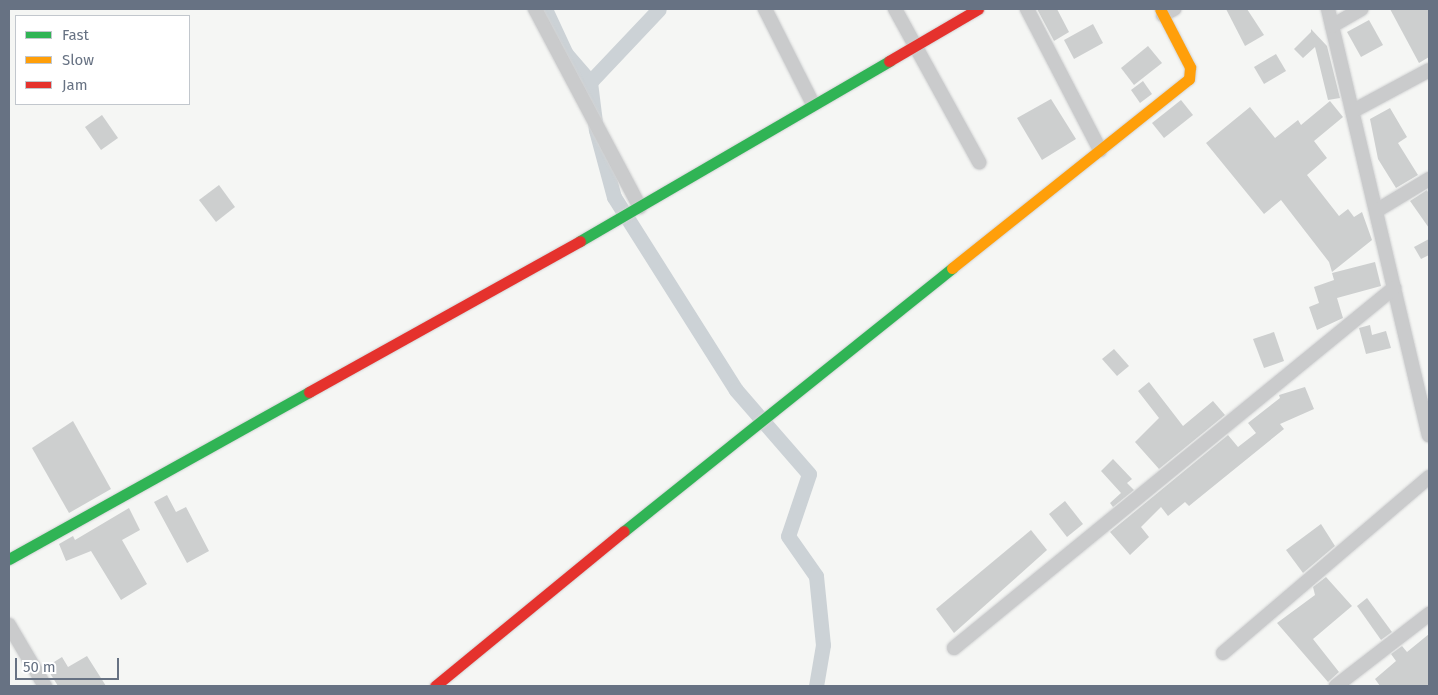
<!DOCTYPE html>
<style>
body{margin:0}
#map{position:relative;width:1438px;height:695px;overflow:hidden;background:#f5f6f4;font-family:"Fira Sans",sans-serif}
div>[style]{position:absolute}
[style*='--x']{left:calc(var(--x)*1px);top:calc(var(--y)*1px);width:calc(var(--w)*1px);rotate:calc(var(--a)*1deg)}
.canal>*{height:15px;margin:-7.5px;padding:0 7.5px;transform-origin:7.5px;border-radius:7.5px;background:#ccd2d6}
.building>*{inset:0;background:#cdcfcf}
.roads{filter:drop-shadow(0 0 1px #d2d3d4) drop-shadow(0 0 1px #d2d3d4)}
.street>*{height:14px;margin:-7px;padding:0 7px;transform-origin:7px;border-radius:7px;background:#cacbcc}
.fast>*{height:11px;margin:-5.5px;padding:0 5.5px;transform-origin:5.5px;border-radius:5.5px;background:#30b455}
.slow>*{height:11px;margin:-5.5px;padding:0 5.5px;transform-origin:5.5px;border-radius:5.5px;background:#ff9f0a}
.jam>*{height:11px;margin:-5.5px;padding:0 5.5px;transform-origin:5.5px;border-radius:5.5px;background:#e5322d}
span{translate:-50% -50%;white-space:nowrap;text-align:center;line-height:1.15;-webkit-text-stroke:5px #fff;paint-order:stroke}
.frame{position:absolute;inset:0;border:10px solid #677283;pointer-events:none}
.legend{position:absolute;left:15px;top:15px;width:175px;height:90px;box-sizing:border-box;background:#fff;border:1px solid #c2c7cd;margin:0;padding:6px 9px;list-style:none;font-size:15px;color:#677283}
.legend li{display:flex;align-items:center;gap:10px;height:25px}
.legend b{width:25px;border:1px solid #c2c7cd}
.scale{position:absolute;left:15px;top:658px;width:104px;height:22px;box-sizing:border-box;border:2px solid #677283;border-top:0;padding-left:6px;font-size:15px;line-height:18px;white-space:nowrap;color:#677283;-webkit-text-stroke:4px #fff;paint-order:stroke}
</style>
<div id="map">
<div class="canal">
<i style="--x:545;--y:9;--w:50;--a:65"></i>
<i style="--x:566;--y:54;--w:37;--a:49"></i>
<i style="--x:590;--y:82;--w:48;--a:82.9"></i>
<i style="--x:596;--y:130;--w:69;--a:75"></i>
<i style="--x:614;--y:197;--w:228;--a:57.7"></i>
<i style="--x:736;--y:390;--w:111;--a:49"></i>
<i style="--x:809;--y:474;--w:65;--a:108.7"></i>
<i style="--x:788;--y:536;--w:49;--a:55"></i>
<i style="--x:816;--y:576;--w:69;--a:84.2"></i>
<i style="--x:823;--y:645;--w:42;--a:99.7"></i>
<i style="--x:590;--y:82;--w:100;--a:-46.6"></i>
</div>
<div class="building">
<i style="clip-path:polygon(1037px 9px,1057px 9px,1069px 32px,1054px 41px)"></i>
<i style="clip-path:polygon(1226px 9px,1247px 9px,1264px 35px,1245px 46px)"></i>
<i style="clip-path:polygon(1390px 9px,1429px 9px,1429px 57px,1419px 63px)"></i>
<i style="clip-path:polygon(1369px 20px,1383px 45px,1361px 57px,1347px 32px)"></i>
<i style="clip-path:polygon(1093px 24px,1103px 43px,1074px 59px,1064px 40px)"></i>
<i style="clip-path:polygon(1311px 29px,1327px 46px,1340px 98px,1328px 100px,1315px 47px,1303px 58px,1294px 49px,1311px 32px)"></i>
<i style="clip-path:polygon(1148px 46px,1162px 63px,1134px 85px,1121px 68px)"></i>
<i style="clip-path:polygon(1276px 54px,1286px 71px,1264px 84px,1254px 67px)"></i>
<i style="clip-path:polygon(1143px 81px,1152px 94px,1140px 103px,1131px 90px)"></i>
<i style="clip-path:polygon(1051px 99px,1076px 139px,1042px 160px,1017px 118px)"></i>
<i style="clip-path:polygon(1181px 100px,1193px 115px,1164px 138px,1152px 123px)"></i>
<i style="clip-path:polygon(1330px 101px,1343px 117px,1314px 141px,1327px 158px,1307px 175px,1339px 216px,1348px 209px,1354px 217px,1362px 212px,1372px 240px,1332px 272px,1329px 262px,1281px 200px,1264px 214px,1206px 143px,1250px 107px,1275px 138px,1298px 120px,1301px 125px)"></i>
<i style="clip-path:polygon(1390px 108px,1407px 137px,1398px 143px,1418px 175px,1396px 188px,1378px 159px,1370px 119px)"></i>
<i style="clip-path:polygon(102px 115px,118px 138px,101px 150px,85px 127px)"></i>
<i style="clip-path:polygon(219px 185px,235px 207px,216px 222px,199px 200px)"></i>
<i style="clip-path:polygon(1427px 190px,1429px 194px,1429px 228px,1410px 201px)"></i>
<i style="clip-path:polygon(1429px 239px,1429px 255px,1421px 259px,1414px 247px)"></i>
<i style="clip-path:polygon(1375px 262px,1381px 286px,1337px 298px,1343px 318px,1317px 330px,1309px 307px,1319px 303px,1314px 287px,1334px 280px,1332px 273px)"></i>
<i style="clip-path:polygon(1370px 325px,1372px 335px,1386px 331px,1391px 348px,1366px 354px,1359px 328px)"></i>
<i style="clip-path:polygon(1274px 332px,1284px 361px,1264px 368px,1253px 339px)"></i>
<i style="clip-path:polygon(1114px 349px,1129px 366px,1117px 376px,1102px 359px)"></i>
<i style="clip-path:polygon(1149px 382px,1183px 426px,1213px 401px,1225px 415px,1159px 469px,1135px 442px,1159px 418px,1138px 391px)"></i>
<i style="clip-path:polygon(1305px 387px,1314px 409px,1280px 424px,1284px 429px,1189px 506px,1185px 502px,1168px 516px,1161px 507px,1141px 527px,1149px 537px,1130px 555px,1110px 532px,1228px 435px,1238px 447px,1256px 433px,1248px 423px,1280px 398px,1279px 395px)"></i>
<i style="clip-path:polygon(73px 421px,111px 489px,69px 513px,32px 448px)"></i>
<i style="clip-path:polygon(1113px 459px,1132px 479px,1127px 483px,1134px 490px,1113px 507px,1110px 503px,1121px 493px,1101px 471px)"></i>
<i style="clip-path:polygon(167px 495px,176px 512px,186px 507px,209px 551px,187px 563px,154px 502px)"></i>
<i style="clip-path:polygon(1065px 501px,1083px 524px,1067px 537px,1049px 514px)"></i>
<i style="clip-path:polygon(129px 508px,140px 530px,122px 540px,147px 584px,121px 600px,91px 551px,66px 561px,59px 544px,73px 536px,75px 540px)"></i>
<i style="clip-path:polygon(1321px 524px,1335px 546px,1303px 573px,1286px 550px)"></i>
<i style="clip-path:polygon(1031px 530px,1047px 550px,954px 633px,936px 609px)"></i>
<i style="clip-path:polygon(1326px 577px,1352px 606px,1313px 639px,1339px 672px,1328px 682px,1277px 623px,1315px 595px,1313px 587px)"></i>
<i style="clip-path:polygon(1367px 598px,1392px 632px,1381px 640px,1357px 606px)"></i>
<i style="clip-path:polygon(1429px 634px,1429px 686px,1380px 686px,1375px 679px,1396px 661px,1391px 654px,1402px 646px,1407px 652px)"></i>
<i style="clip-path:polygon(87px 656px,106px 686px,58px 686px,46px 667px,62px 657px,68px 667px)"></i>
</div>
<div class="roads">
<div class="street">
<i style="--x:535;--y:9;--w:224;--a:62.1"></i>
<i style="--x:765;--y:9;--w:106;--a:63.2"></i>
<i style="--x:895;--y:9;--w:175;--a:61.2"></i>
<i style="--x:1027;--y:9;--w:159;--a:62.6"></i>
<i style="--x:1328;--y:9;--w:438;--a:76.7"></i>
<i style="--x:1163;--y:15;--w:13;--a:-29"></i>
<i style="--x:1332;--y:26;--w:34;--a:-30"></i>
<i style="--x:1353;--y:111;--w:86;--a:-28.3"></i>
<i style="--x:1376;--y:211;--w:62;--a:-31.1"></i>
<i style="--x:9;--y:625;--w:71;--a:59.5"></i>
<i style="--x:954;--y:648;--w:569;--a:-39.29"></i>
<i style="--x:1223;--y:653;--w:271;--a:-40.5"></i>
<i style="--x:1336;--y:686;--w:118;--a:-37.7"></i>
</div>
<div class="fast">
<i style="--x:580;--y:241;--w:358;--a:-30.2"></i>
<i style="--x:624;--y:531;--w:420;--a:-38.7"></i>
<i style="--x:9;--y:559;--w:343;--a:-29.1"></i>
</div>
<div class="slow">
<i style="--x:952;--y:268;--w:303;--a:-38.6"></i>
<i style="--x:1189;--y:79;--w:12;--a:-85"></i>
<i style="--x:1190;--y:67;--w:65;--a:-117.3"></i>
</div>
<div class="jam">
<i style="--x:889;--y:61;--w:103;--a:-30.3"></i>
<i style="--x:309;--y:392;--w:310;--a:-29.1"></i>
<i style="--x:435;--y:686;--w:244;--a:-39.4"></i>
</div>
</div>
<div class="frame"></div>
<ul class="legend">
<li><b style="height:6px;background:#30b455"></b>Fast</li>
<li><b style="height:6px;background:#ff9f0a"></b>Slow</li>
<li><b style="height:6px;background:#e5322d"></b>Jam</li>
</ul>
<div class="scale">50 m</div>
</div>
